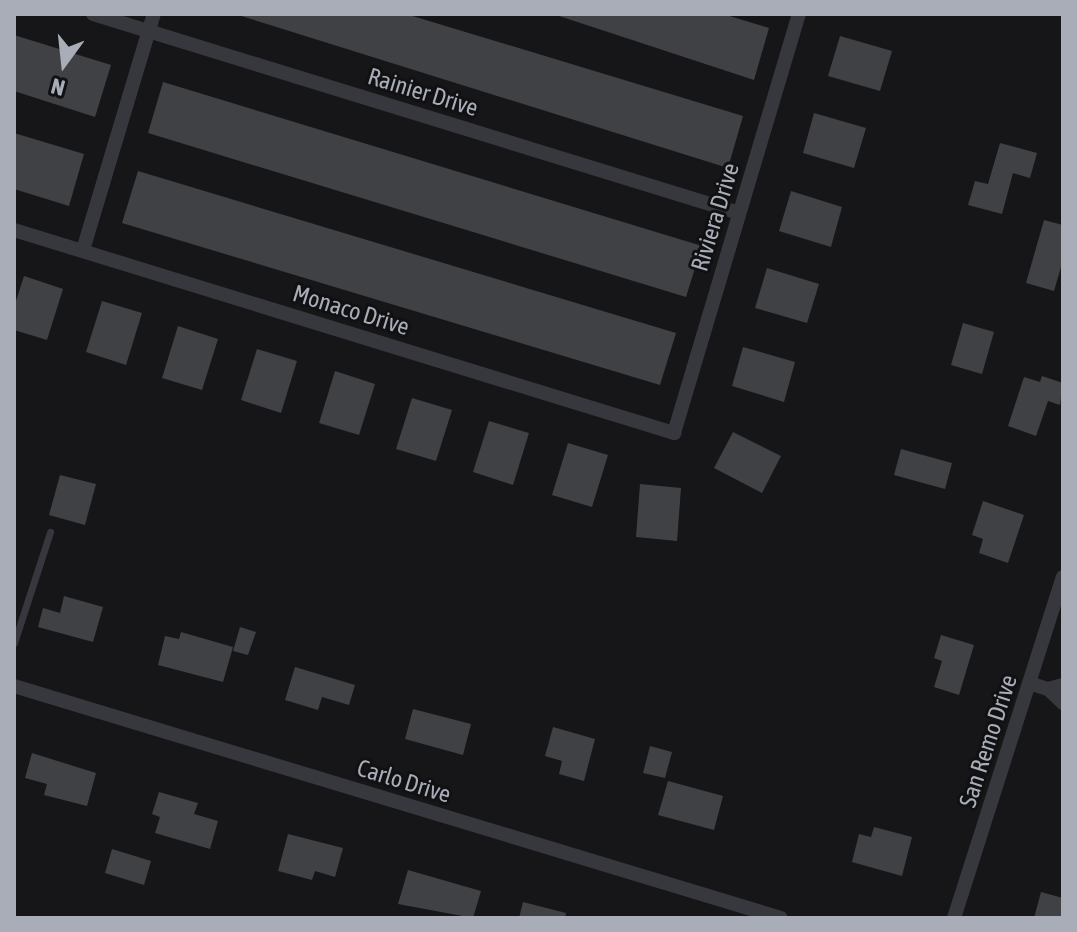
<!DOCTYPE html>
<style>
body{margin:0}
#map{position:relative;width:1077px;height:932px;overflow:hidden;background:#161618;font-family:"Asap Condensed",sans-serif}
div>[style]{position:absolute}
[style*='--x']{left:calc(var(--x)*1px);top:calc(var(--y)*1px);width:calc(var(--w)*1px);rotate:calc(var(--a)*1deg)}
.building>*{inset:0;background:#404145}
.service>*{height:7px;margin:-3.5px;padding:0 3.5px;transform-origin:3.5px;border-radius:3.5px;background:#37383d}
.minor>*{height:14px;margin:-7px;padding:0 7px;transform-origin:7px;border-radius:7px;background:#37383d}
span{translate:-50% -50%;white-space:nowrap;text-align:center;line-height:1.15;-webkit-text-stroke:6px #111113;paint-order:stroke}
.street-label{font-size:24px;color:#a8adb8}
.frame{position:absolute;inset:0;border:16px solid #a8adb8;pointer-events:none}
.north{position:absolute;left:24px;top:24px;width:80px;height:80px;-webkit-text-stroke:6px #111113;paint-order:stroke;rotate:195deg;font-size:22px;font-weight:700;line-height:32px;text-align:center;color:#a8adb8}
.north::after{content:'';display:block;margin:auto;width:28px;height:36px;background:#a8adb8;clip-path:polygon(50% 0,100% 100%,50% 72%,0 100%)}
</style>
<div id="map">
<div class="building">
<i style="clip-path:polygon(235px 14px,406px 14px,743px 116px,728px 168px)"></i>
<i style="clip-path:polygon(553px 14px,723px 14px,769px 28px,754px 80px)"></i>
<i style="clip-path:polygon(14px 35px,111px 65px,95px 117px,14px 91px)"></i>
<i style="clip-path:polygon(840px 36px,892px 51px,880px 91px,828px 76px)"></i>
<i style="clip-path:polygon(163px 82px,702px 246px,686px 297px,148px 133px)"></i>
<i style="clip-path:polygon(814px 113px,866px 128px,854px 168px,803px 153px)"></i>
<i style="clip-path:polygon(14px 133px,84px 154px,69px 206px,14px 189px)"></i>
<i style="clip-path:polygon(1000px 143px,1037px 153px,1030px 178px,1013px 173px,1002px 214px,968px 205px,975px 181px,988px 184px)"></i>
<i style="clip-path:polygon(138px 171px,676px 333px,660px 385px,122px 223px)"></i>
<i style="clip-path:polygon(791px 191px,842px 207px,831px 247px,779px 231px)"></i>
<i style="clip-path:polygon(1044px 220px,1063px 225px,1063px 260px,1054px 291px,1026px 283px)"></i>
<i style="clip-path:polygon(767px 268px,819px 284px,807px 323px,755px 308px)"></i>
<i style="clip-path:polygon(24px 276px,63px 289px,47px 340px,14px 330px,14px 307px)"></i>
<i style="clip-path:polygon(102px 301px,142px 313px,126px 365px,86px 352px)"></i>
<i style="clip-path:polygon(963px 323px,994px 332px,982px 374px,951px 365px)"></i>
<i style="clip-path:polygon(178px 326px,218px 339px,202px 390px,162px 378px)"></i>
<i style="clip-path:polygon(743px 347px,795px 362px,784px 402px,732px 386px)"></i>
<i style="clip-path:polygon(257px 349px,297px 361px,281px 413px,241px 400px)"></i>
<i style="clip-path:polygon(335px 371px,375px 384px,359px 435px,319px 423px)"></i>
<i style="clip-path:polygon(1042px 376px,1063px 383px,1060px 405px,1048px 401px,1036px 436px,1008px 426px,1024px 377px,1040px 382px)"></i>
<i style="clip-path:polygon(412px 398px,452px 410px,436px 461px,396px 449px)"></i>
<i style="clip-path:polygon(489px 421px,529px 433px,513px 485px,473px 472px)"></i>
<i style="clip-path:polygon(733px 432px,781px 456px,762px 493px,714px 468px)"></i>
<i style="clip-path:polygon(568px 443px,608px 455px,592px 507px,552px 495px)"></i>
<i style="clip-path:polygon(901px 449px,952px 463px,945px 489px,894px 475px)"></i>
<i style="clip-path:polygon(60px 475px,96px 484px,85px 525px,49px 515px)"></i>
<i style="clip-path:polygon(640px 484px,681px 488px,677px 541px,636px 537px)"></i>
<i style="clip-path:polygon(983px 501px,1024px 515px,1008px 563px,979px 553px,983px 539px,972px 535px)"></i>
<i style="clip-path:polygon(64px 596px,103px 607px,93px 642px,38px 627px,43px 608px,60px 613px)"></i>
<i style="clip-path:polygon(240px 627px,256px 632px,248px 655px,233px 651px)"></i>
<i style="clip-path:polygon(181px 632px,233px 647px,223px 682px,158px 665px,165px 636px,179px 639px)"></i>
<i style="clip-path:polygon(941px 635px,974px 645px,959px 695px,934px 687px,942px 661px,934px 658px)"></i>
<i style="clip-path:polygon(295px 667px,355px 685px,349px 705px,322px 697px,318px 710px,285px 700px)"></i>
<i style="clip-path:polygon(413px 709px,471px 724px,463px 755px,405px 739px)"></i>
<i style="clip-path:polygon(553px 727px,595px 739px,584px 781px,559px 774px,562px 761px,545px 756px)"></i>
<i style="clip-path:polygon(650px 746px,672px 752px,665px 778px,643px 773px)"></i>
<i style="clip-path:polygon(32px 753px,96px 773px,87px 806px,44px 795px,47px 784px,25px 778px)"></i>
<i style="clip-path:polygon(668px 781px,723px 796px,714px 830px,658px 815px)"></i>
<i style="clip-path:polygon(159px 792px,198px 803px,194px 814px,218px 821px,210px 849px,155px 833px,160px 817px,152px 814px)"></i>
<i style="clip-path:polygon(874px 827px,912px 837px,902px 876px,852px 862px,859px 834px,871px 837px)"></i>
<i style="clip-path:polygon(288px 834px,343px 848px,335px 877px,315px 871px,312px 880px,278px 871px)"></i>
<i style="clip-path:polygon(112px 849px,151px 861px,144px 885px,105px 873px)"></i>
<i style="clip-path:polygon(408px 870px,481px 891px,473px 918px,398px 904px)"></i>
<i style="clip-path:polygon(1041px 892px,1063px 898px,1063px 918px,1034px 918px)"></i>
<i style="clip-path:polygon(523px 902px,566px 913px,565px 918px,519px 918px)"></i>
</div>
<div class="service">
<i style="--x:14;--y:643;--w:117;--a:-72"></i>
</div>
<div class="minor">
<i style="--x:93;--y:14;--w:676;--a:17.12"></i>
<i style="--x:14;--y:230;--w:691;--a:17.1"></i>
<i style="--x:674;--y:433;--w:437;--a:-73.4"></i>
<i style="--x:83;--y:250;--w:246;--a:-73.3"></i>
<i style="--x:1029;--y:683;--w:20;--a:18"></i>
<i style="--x:1048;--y:689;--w:16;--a:-15"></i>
<i style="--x:14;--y:686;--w:801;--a:16.83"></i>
<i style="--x:1048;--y:689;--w:21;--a:43"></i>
<i style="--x:954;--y:918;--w:358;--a:-72.3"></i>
</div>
<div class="street-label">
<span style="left:423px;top:92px;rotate:17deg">Rainier Drive</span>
<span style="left:715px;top:217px;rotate:-73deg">Riviera Drive</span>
<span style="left:351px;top:310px;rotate:17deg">Monaco Drive</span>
<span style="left:988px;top:741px;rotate:-72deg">San Remo Drive</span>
<span style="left:404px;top:781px;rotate:17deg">Carlo Drive</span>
</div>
<div class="frame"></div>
<div class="north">N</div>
</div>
